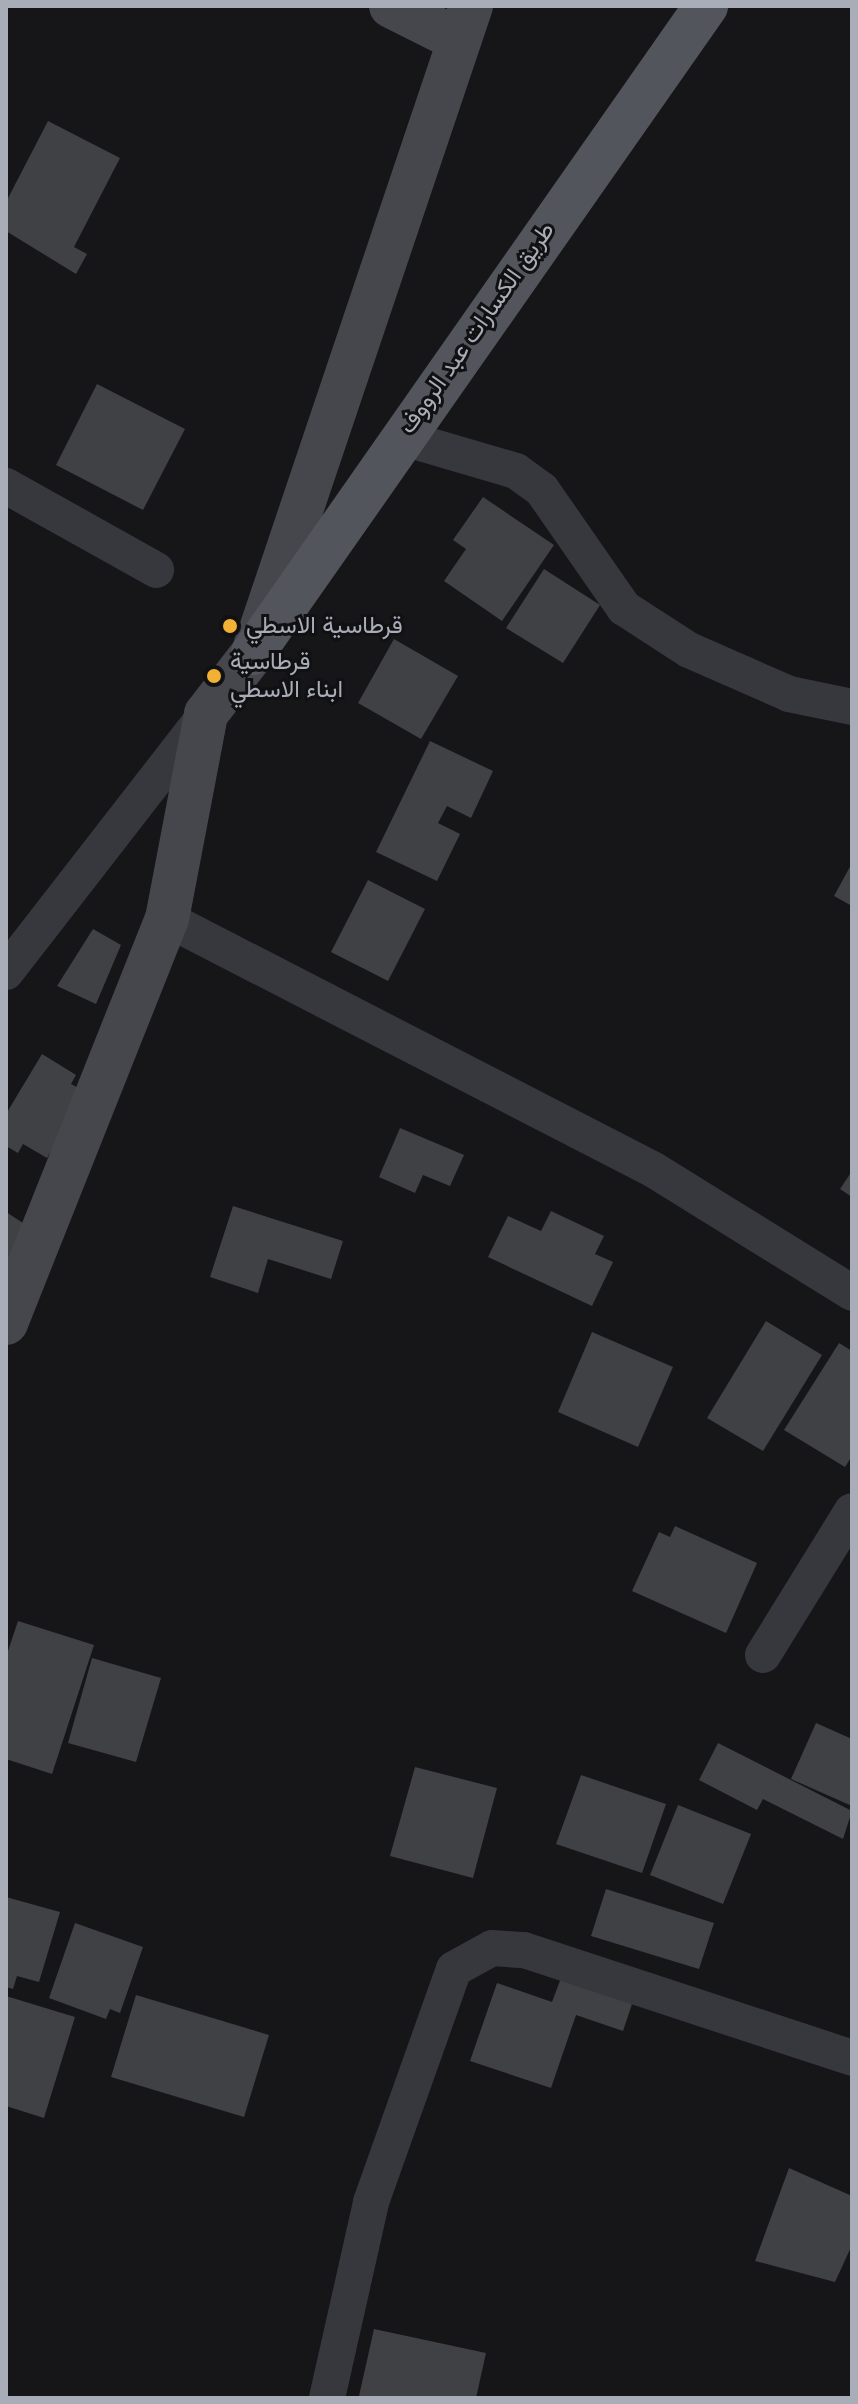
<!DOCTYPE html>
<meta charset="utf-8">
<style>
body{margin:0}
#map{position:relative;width:858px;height:2404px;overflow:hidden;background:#161618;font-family:"Fira Sans",Vazirmatn,sans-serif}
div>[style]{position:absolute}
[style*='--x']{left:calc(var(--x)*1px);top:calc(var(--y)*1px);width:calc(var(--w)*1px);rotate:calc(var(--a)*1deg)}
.building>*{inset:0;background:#404145}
.street>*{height:36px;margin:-18px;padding:0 18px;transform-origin:18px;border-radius:18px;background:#37383d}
.secondary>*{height:44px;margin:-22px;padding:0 22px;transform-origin:22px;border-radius:22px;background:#45474d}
.primary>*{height:44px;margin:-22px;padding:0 22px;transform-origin:22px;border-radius:22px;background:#53555c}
.dots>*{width:22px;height:22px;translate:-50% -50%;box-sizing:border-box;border:4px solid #111113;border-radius:50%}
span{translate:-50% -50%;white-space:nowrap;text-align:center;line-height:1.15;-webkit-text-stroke:6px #111113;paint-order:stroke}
.street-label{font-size:24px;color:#a8adb8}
.poi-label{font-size:24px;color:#a8adb8}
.left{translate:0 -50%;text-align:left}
.frame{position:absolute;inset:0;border:8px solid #a8adb8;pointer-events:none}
</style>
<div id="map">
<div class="building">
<i style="clip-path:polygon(48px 121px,120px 158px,74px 247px,87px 254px,76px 274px,6px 231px,6px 202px)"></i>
<i style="clip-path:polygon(97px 384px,185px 429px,143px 510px,56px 465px)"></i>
<i style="clip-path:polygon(483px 497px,554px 545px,502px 621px,444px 581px,466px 549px,453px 540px)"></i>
<i style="clip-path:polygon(544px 569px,600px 605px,563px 663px,506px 628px)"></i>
<i style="clip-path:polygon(394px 639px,458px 676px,421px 739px,358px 703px)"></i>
<i style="clip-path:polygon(430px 741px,493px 771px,471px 818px,447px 806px,438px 823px,460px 834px,437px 881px,376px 852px)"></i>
<i style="clip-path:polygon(852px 863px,852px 906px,834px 896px)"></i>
<i style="clip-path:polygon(368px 880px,425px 909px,388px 981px,331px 952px)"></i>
<i style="clip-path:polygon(93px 929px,121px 945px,96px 1004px,57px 986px)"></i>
<i style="clip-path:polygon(42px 1054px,76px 1075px,71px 1084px,86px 1092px,47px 1158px,23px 1144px,18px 1153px,6px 1146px,6px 1114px)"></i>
<i style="clip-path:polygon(400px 1128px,464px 1155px,450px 1186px,423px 1175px,415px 1193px,379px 1177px)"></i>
<i style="clip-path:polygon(852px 1171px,852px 1197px,840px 1189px)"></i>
<i style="clip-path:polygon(233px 1206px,343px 1241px,331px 1279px,268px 1259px,258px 1293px,210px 1277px)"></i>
<i style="clip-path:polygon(551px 1211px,604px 1236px,595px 1254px,613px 1262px,592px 1306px,488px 1257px,508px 1216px,541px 1231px)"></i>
<i style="clip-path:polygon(6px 1212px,34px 1230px,6px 1298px)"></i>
<i style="clip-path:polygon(766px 1321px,822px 1355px,763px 1451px,707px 1418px)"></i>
<i style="clip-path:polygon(592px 1332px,673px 1367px,638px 1447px,558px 1412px)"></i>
<i style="clip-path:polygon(839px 1343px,852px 1351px,852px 1456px,845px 1467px,784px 1430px)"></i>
<i style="clip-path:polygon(675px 1526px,757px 1563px,726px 1633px,632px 1591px,659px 1532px,670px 1537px)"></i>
<i style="clip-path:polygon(18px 1621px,94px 1645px,52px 1774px,6px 1759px,6px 1657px)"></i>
<i style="clip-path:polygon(92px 1658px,161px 1678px,136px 1762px,68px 1743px)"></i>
<i style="clip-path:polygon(816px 1723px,852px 1739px,852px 1806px,791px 1779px)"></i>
<i style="clip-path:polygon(718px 1743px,852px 1811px,843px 1839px,763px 1799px,757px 1810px,699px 1780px)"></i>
<i style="clip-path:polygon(415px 1767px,497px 1788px,473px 1878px,390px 1856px)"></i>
<i style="clip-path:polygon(581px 1775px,666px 1804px,642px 1873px,556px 1844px)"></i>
<i style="clip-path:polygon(678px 1805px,751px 1834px,723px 1904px,650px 1875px)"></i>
<i style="clip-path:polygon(606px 1889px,714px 1923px,699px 1969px,591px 1936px)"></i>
<i style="clip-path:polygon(6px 1897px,60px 1912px,39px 1982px,17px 1976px,13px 1989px,6px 1987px)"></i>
<i style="clip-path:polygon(75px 1923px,143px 1947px,120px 2013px,110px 2009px,106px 2019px,49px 1998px)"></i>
<i style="clip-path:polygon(567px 1962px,638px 1986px,623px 2031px,576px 2015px,551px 2088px,470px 2061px,497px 1983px,552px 2002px)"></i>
<i style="clip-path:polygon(136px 1995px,269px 2035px,244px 2117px,111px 2077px)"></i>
<i style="clip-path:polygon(6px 1996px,75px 2017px,44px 2118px,6px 2106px)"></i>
<i style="clip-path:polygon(789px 2168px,852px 2196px,852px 2245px,835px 2282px,755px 2261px)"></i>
<i style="clip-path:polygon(374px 2329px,486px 2353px,476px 2398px,359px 2396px)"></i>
</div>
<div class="street">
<i style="--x:400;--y:437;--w:121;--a:16.3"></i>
<i style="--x:516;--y:471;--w:32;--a:36"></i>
<i style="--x:542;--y:490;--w:144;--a:55.2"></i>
<i style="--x:624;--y:608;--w:77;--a:32.9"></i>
<i style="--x:689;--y:650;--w:109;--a:23.7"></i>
<i style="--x:789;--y:694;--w:64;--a:11.7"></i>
<i style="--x:6;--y:486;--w:172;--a:29.2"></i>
<i style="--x:167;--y:919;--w:548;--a:27.27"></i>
<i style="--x:654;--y:1170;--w:233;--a:31.8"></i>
<i style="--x:6;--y:972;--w:326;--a:-52.2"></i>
<i style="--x:763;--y:1655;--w:169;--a:-58.3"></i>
<i style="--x:327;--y:2398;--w:201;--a:-77.3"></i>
<i style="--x:371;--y:2202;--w:247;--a:-70.4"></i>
<i style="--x:454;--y:1969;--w:43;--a:-28.9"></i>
<i style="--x:492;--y:1948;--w:32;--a:4"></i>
<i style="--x:524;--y:1950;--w:345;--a:18.2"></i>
</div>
<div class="secondary">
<i style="--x:391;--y:6;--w:76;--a:26.6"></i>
<i style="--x:6;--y:1323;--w:435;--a:-68.3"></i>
<i style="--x:167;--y:919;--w:209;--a:-79.2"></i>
<i style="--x:206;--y:714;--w:77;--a:-52.4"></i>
<i style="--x:253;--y:653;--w:683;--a:-71.38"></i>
</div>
<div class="primary">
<i style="--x:253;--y:653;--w:790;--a:-55"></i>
</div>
<div class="dots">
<i style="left:230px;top:626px;background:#f2b134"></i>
<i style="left:214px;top:676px;background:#f2b134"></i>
</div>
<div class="street-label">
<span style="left:477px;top:328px;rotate:-55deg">طريق الكسارات عبد الرووف</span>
</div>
<div class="poi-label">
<span class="left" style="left:246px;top:626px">قرطاسية الاسطي</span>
<span class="left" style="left:230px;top:676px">قرطاسية<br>ابناء الاسطي</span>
</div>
<div class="frame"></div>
</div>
